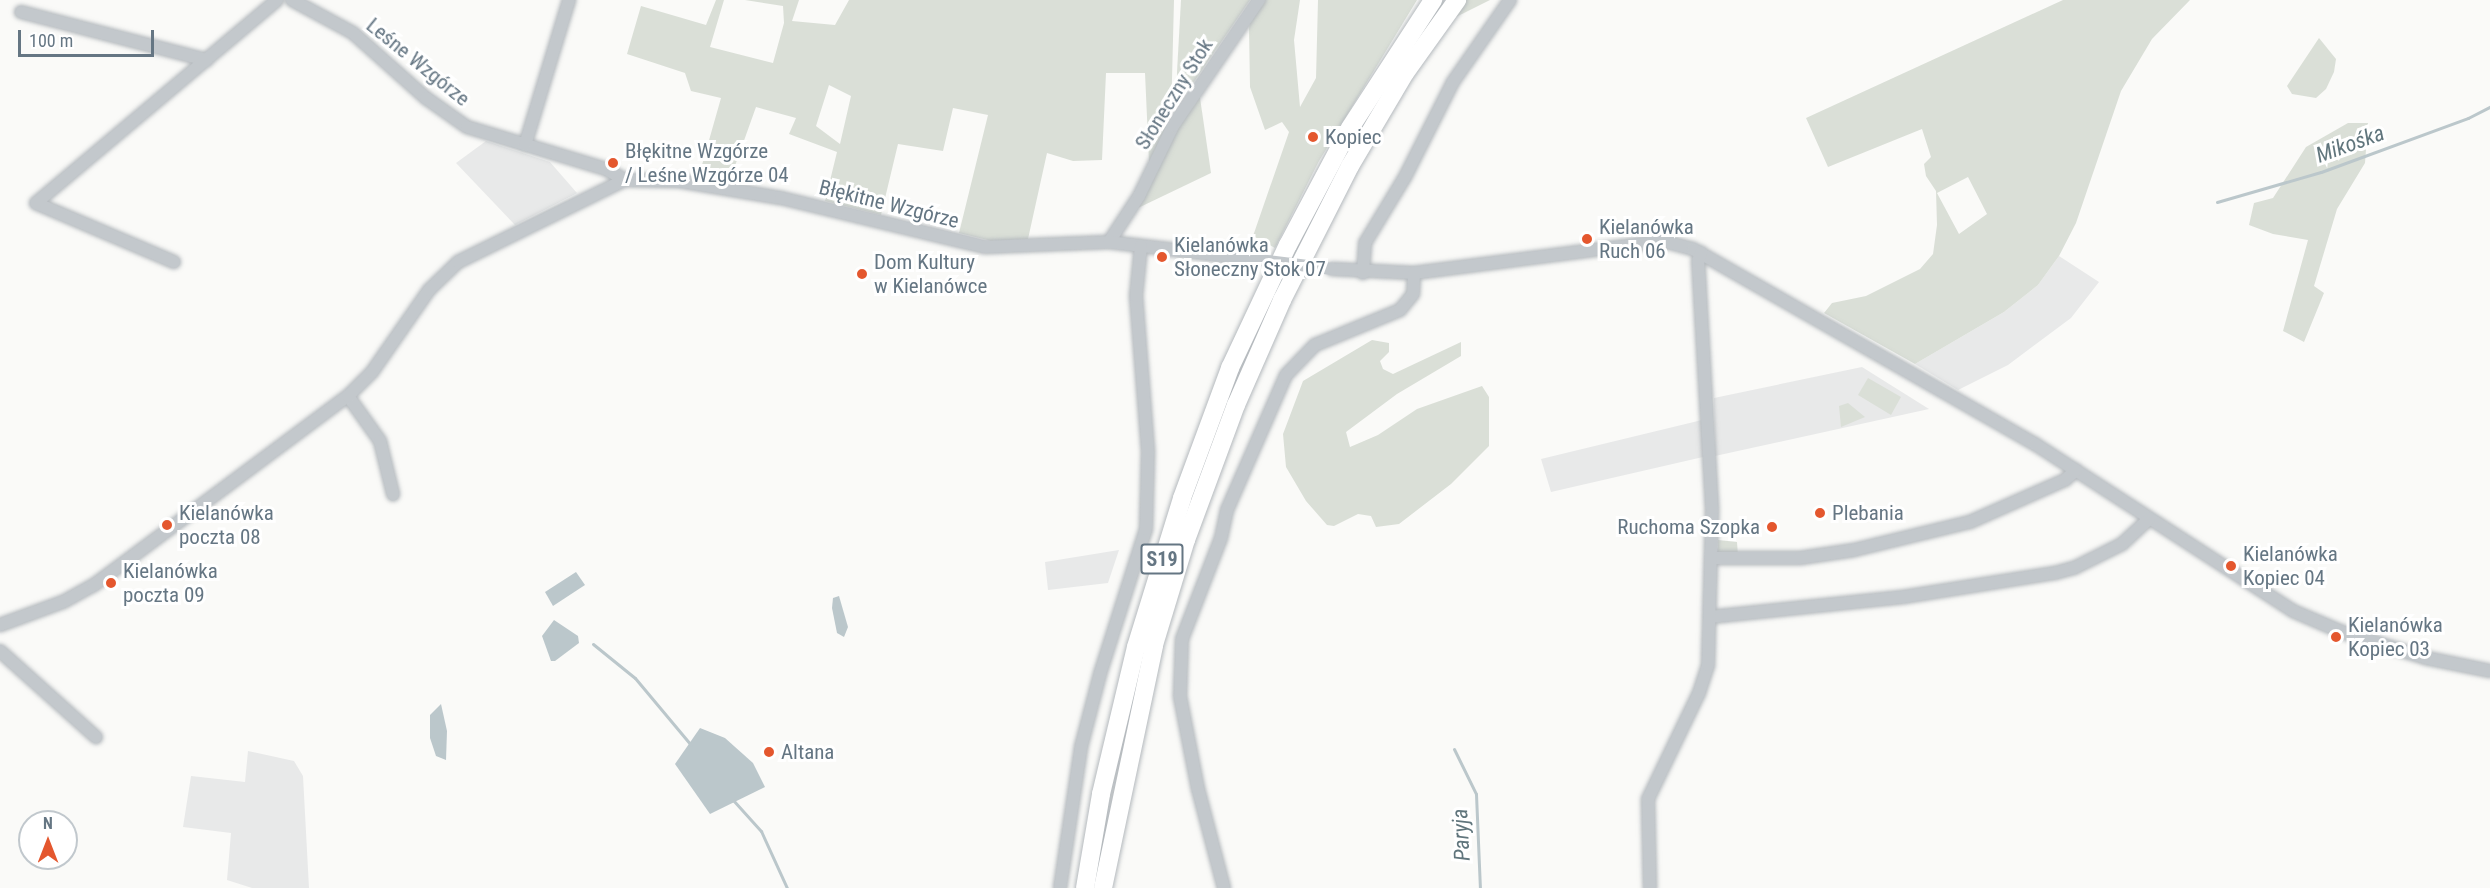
<!DOCTYPE html>
<meta charset="utf-8">
<style>
body{margin:0}
#map{position:relative;width:2490px;height:888px;overflow:hidden;background:#fafaf8;font-family:"Roboto Condensed",sans-serif}
div>[style]{position:absolute}
[style*='--x']{left:calc(var(--x)*1px);top:calc(var(--y)*1px);width:calc(var(--w)*1px);rotate:calc(var(--a)*1deg)}
.built>*{inset:0;background:#e8e9e9}
.green>*{inset:0;background:#dadfd7}
.water>*{inset:0;background:#bbc7cb}
.stream>*{height:3px;margin:-1.5px;padding:0 1.5px;transform-origin:1.5px;border-radius:1.5px;background:#bbc7cb}
.roads{filter:drop-shadow(0 0 2px #b4b9bd) drop-shadow(0 0 2px #b4b9bd)}
.minor>*{height:12px;margin:-6px;padding:0 6px;transform-origin:6px;border-radius:6px;background:#c3c8cc}
.highway>*{height:18px;margin:-9px;padding:0 9px;transform-origin:9px;border-radius:9px;background:#fff}
.minor-bridge>*{height:12px;margin:-6px;padding:0 6px;transform-origin:6px;border-radius:6px;background:#c3c8cc}
.dots>*{width:16px;height:16px;translate:-50% -50%;box-sizing:border-box;border:3px solid #fff;border-radius:50%}
span{translate:-50% -50%;white-space:nowrap;text-align:center;line-height:1.15;-webkit-text-stroke:6px #fff;paint-order:stroke}
.shield-label span{padding:2px 4px;background:#fff;border:2px solid;border-radius:4px;-webkit-text-stroke-width:0}
.shield-label{font-size:20px;color:#657683;font-weight:700}
.street-label{font-size:21px;color:#657683}
.poi-label{font-size:21px;color:#657683}
.left{translate:0 -50%;text-align:left}
.right{translate:-100% -50%;text-align:right}
.water-label{font-size:22px;color:#60757c;font-style:italic}
.north{position:absolute;left:18px;top:810px;width:60px;height:60px;box-sizing:border-box;background:#fff;border:2px solid #c1c8cd;border-radius:50%;rotate:0deg;font-size:16px;font-weight:700;line-height:24px;text-align:center;color:#657683}
.north::after{content:'';display:block;margin:auto;width:21px;height:27px;background:#e4572e;clip-path:polygon(50% 0,100% 100%,50% 72%,0 100%)}
.scale{position:absolute;left:18px;top:30px;width:136px;height:27px;box-sizing:border-box;border:3px solid #657683;border-top:0;padding-left:8px;font-size:18px;line-height:21px;white-space:nowrap;color:#657683;-webkit-text-stroke:4px #fff;paint-order:stroke}
</style>
<div id="map">
<div class="built">
<i style="clip-path:polygon(486px 141px,550px 162px,577px 193px,515px 225px,456px 163px)"></i>
<i style="clip-path:polygon(2059px 256px,2099px 282px,2071px 318px,2008px 365px,1958px 390px,1915px 364px,2004px 312px,2038px 285px)"></i>
<i style="clip-path:polygon(1862px 367px,1929px 409px,1715px 456px,1714px 398px)"></i>
<i style="clip-path:polygon(1702px 420px,1703px 457px,1551px 492px,1541px 459px)"></i>
<i style="clip-path:polygon(1119px 550px,1108px 583px,1048px 590px,1045px 562px)"></i>
<i style="clip-path:polygon(248px 751px,294px 761px,303px 776px,309px 888px,252px 888px,227px 880px,231px 833px,183px 827px,191px 776px,245px 782px)"></i>
</div>
<div class="green">
<i style="clip-path:polygon(evenodd,716px 0,724px 0,710px 47px,773px 63px,784px 23px,783px 6px,745px 0,799px 0,792px 21px,835px 25px,849px 0,1174px 0,1171px 119px,1149px 162px,1145px 73px,1106px 73px,1102px 160px,1073px 161px,1047px 153px,1028px 239px,992px 241px,959px 233px,988px 115px,953px 108px,943px 151px,898px 144px,881px 215px,825px 201px,837px 152px,789px 134px,796px 118px,756px 107px,731px 177px,700px 172px,721px 98px,691px 91px,685px 73px,627px 54px,641px 6px,706px 25px,716px 0,829px 85px,851px 96px,840px 144px,816px 126px,829px 85px)"></i>
<i style="clip-path:polygon(1181px 0,1250px 0,1178px 105px,1177px 72px)"></i>
<i style="clip-path:polygon(1263px 0,1300px 0,1294px 40px,1300px 107px,1316px 78px,1318px 0,1417px 0,1319px 161px,1275px 248px,1253px 236px,1289px 132px,1282px 122px,1265px 130px,1250px 87px,1249px 28px,1252px 12px)"></i>
<i style="clip-path:polygon(1464px 0,1490px 0,1452px 19px)"></i>
<i style="clip-path:polygon(evenodd,2063px 0,2190px 0,2152px 39px,2121px 91px,2076px 223px,2059px 256px,2038px 285px,2004px 312px,1915px 364px,1824px 313px,1832px 303px,1866px 296px,1920px 269px,1933px 254px,1937px 225px,1936px 191px,1926px 176px,1924px 164px,1931px 157px,1922px 129px,1828px 167px,1806px 118px,2063px 0,1968px 177px,1987px 214px,1959px 234px,1937px 193px,1968px 177px)"></i>
<i style="clip-path:polygon(2319px 38px,2336px 59px,2334px 72px,2326px 89px,2316px 98px,2292px 94px,2287px 86px)"></i>
<i style="clip-path:polygon(1199px 91px,1211px 173px,1138px 208px,1159px 162px)"></i>
<i style="clip-path:polygon(2348px 123px,2368px 123px,2365px 163px,2337px 209px,2314px 286px,2324px 293px,2304px 342px,2283px 331px,2308px 240px,2273px 234px,2249px 225px,2254px 203px,2273px 198px,2306px 147px)"></i>
<i style="clip-path:polygon(1372px 340px,1389px 343px,1389px 352px,1380px 361px,1383px 369px,1393px 374px,1461px 342px,1461px 356px,1397px 394px,1346px 432px,1350px 447px,1378px 435px,1417px 409px,1482px 386px,1489px 397px,1489px 446px,1451px 484px,1399px 524px,1376px 527px,1371px 516px,1358px 514px,1334px 526px,1327px 525px,1306px 501px,1286px 467px,1283px 434px,1303px 381px)"></i>
<i style="clip-path:polygon(1868px 378px,1901px 397px,1891px 415px,1858px 395px)"></i>
<i style="clip-path:polygon(1848px 403px,1865px 417px,1841px 427px,1839px 406px)"></i>
<i style="clip-path:polygon(1718px 540px,1737px 542px,1738px 556px,1718px 556px)"></i>
</div>
<div class="water">
<i style="clip-path:polygon(576px 572px,585px 585px,553px 606px,545px 592px)"></i>
<i style="clip-path:polygon(839px 596px,848px 627px,844px 637px,837px 633px,832px 608px,833px 598px)"></i>
<i style="clip-path:polygon(554px 620px,578px 636px,579px 643px,555px 661px,551px 661px,542px 636px)"></i>
<i style="clip-path:polygon(441px 704px,447px 731px,446px 760px,436px 756px,430px 738px,430px 715px)"></i>
<i style="clip-path:polygon(700px 728px,725px 738px,753px 763px,765px 787px,710px 814px,675px 764px)"></i>
</div>
<div class="stream">
<i style="--x:2217;--y:202;--w:108;--a:-16.1"></i>
<i style="--x:2321;--y:172;--w:157;--a:-20.2"></i>
<i style="--x:2468;--y:118;--w:25;--a:-27"></i>
<i style="--x:593;--y:644;--w:54;--a:39"></i>
<i style="--x:635;--y:678;--w:87;--a:50.1"></i>
<i style="--x:1454;--y:749;--w:50;--a:63.9"></i>
<i style="--x:1476;--y:794;--w:94;--a:87.6"></i>
<i style="--x:733;--y:800;--w:42;--a:47.9"></i>
<i style="--x:761;--y:831;--w:63;--a:65.5"></i>
</div>
<div class="roads">
<div class="minor">
<i style="--x:292;--y:0;--w:69;--a:28.4"></i>
<i style="--x:353;--y:33;--w:98;--a:41.7"></i>
<i style="--x:426;--y:98;--w:50;--a:35.3"></i>
<i style="--x:467;--y:127;--w:145;--a:16.8"></i>
<i style="--x:606;--y:169;--w:22;--a:30"></i>
<i style="--x:21;--y:12;--w:192;--a:14.5"></i>
<i style="--x:525;--y:145;--w:152;--a:-73.1"></i>
<i style="--x:1109;--y:242;--w:55;--a:-56.9"></i>
<i style="--x:1139;--y:196;--w:78;--a:-64.1"></i>
<i style="--x:1173;--y:126;--w:153;--a:-55.7"></i>
<i style="--x:174;--y:262;--w:150;--a:-156.9"></i>
<i style="--x:36;--y:203;--w:315;--a:-40.1"></i>
<i style="--x:1332;--y:269;--w:82;--a:2.8"></i>
<i style="--x:1414;--y:273;--w:251;--a:-7.3"></i>
<i style="--x:1663;--y:241;--w:31;--a:15"></i>
<i style="--x:1693;--y:249;--w:394;--a:29.7"></i>
<i style="--x:2035;--y:444;--w:307;--a:32.9"></i>
<i style="--x:2293;--y:611;--w:53;--a:23.2"></i>
<i style="--x:2342;--y:632;--w:88;--a:17.2"></i>
<i style="--x:2426;--y:658;--w:65;--a:11.5"></i>
<i style="--x:1363;--y:273;--w:30;--a:-86"></i>
<i style="--x:1365;--y:243;--w:77;--a:-58.8"></i>
<i style="--x:1405;--y:177;--w:106;--a:-63.2"></i>
<i style="--x:1453;--y:82;--w:100;--a:-55.2"></i>
<i style="--x:348;--y:396;--w:55;--a:54.6"></i>
<i style="--x:380;--y:441;--w:55;--a:76.2"></i>
<i style="--x:1711;--y:558;--w:89;--a:0"></i>
<i style="--x:1800;--y:558;--w:55;--a:-8.4"></i>
<i style="--x:1854;--y:550;--w:119;--a:-13.6"></i>
<i style="--x:1970;--y:522;--w:104;--a:-23.9"></i>
<i style="--x:2065;--y:480;--w:15;--a:-42"></i>
<i style="--x:1710;--y:617;--w:194;--a:-5.9"></i>
<i style="--x:1903;--y:597;--w:154;--a:-9"></i>
<i style="--x:2055;--y:573;--w:20;--a:-15"></i>
<i style="--x:2074;--y:568;--w:54;--a:-26.6"></i>
<i style="--x:2122;--y:544;--w:37;--a:-43"></i>
<i style="--x:0;--y:625;--w:67;--a:-20.1"></i>
<i style="--x:63;--y:602;--w:35;--a:-29"></i>
<i style="--x:94;--y:585;--w:317;--a:-36.7"></i>
<i style="--x:348;--y:396;--w:34;--a:-45"></i>
<i style="--x:372;--y:372;--w:100;--a:-55.2"></i>
<i style="--x:429;--y:290;--w:40;--a:-44"></i>
<i style="--x:458;--y:262;--w:186;--a:-26.2"></i>
<i style="--x:625;--y:180;--w:54;--a:1.1"></i>
<i style="--x:679;--y:181;--w:103;--a:9.5"></i>
<i style="--x:781;--y:198;--w:210;--a:13.5"></i>
<i style="--x:985;--y:247;--w:124;--a:-2.3"></i>
<i style="--x:1109;--y:242;--w:143;--a:6.8"></i>
<i style="--x:0;--y:651;--w:129;--a:41.9"></i>
<i style="--x:1060;--y:888;--w:143;--a:-81.5"></i>
<i style="--x:1081;--y:747;--w:75;--a:-75.4"></i>
<i style="--x:1100;--y:674;--w:152;--a:-72.4"></i>
<i style="--x:1146;--y:529;--w:78;--a:-88.5"></i>
<i style="--x:1148;--y:451;--w:155;--a:-94.4"></i>
<i style="--x:1136;--y:296;--w:50;--a:-84.3"></i>
<i style="--x:1224;--y:888;--w:102;--a:-104.7"></i>
<i style="--x:1198;--y:789;--w:95;--a:-101"></i>
<i style="--x:1180;--y:696;--w:57;--a:-88"></i>
<i style="--x:1182;--y:639;--w:108;--a:-68.9"></i>
<i style="--x:1221;--y:538;--w:29;--a:-78"></i>
<i style="--x:1227;--y:510;--w:147;--a:-66.4"></i>
<i style="--x:1286;--y:375;--w:42;--a:-46"></i>
<i style="--x:1315;--y:345;--w:92;--a:-22.4"></i>
<i style="--x:1400;--y:310;--w:21;--a:-51"></i>
<i style="--x:1413;--y:294;--w:21;--a:-87"></i>
<i style="--x:1650;--y:888;--w:89;--a:-91.3"></i>
<i style="--x:1648;--y:799;--w:118;--a:-64.3"></i>
<i style="--x:1699;--y:693;--w:29;--a:-72"></i>
<i style="--x:1708;--y:665;--w:157;--a:-88.5"></i>
<i style="--x:1712;--y:508;--w:247;--a:-93.2"></i>
<i style="--x:1698;--y:261;--w:9;--a:-69"></i>
</div>
<div class="highway">
<i style="--x:1085;--y:888;--w:95;--a:-80.3"></i>
<i style="--x:1101;--y:794;--w:151;--a:-76.6"></i>
<i style="--x:1136;--y:647;--w:156;--a:-72.8"></i>
<i style="--x:1182;--y:498;--w:139;--a:-69.7"></i>
<i style="--x:1230;--y:368;--w:136;--a:-64.8"></i>
<i style="--x:1288;--y:245;--w:132;--a:-62.1"></i>
<i style="--x:1350;--y:128;--w:153;--a:-57"></i>
<i style="--x:1103;--y:888;--w:248;--a:-78.1"></i>
<i style="--x:1154;--y:645;--w:110;--a:-73.1"></i>
<i style="--x:1186;--y:540;--w:144;--a:-69.7"></i>
<i style="--x:1236;--y:405;--w:115;--a:-66.3"></i>
<i style="--x:1282;--y:300;--w:150;--a:-63.1"></i>
<i style="--x:1350;--y:166;--w:108;--a:-59.4"></i>
<i style="--x:1405;--y:73;--w:90;--a:-54.5"></i>
</div>
</div>
<div class="minor-bridge">
<i style="--x:1251;--y:259;--w:82;--a:7"></i>
</div>
<div class="dots">
<i style="left:1313px;top:137px;background:#e4572e"></i>
<i style="left:613px;top:163px;background:#e4572e"></i>
<i style="left:1587px;top:239px;background:#e4572e"></i>
<i style="left:1162px;top:257px;background:#e4572e"></i>
<i style="left:862px;top:274px;background:#e4572e"></i>
<i style="left:1820px;top:513px;background:#e4572e"></i>
<i style="left:167px;top:525px;background:#e4572e"></i>
<i style="left:1772px;top:527px;background:#e4572e"></i>
<i style="left:2231px;top:566px;background:#e4572e"></i>
<i style="left:111px;top:583px;background:#e4572e"></i>
<i style="left:2336px;top:637px;background:#e4572e"></i>
<i style="left:769px;top:752px;background:#e4572e"></i>
</div>
<div class="shield-label">
<span style="left:1162px;top:559px">S19</span>
</div>
<div class="street-label">
<span style="left:418px;top:62px;rotate:39deg">Leśne Wzgórze</span>
<span style="left:1174px;top:94px;rotate:-58deg">Słoneczny Stok</span>
<span style="left:889px;top:204px;rotate:14deg">Błękitne Wzgórze</span>
</div>
<div class="poi-label">
<span class="left" style="left:1325px;top:137px">Kopiec</span>
<span class="left" style="left:625px;top:163px">Błękitne Wzgórze<br>/ Leśne Wzgórze 04</span>
<span class="left" style="left:1599px;top:239px">Kielanówka<br>Ruch 06</span>
<span class="left" style="left:1174px;top:257px">Kielanówka<br>Słoneczny Stok 07</span>
<span class="left" style="left:874px;top:274px">Dom Kultury<br>w Kielanówce</span>
<span class="left" style="left:179px;top:525px">Kielanówka<br>poczta 08</span>
<span class="left" style="left:1832px;top:513px">Plebania</span>
<span class="right" style="left:1760px;top:527px">Ruchoma Szopka</span>
<span class="left" style="left:2243px;top:566px">Kielanówka<br>Kopiec 04</span>
<span class="left" style="left:123px;top:583px">Kielanówka<br>poczta 09</span>
<span class="left" style="left:2348px;top:637px">Kielanówka<br>Kopiec 03</span>
<span class="left" style="left:781px;top:752px">Altana</span>
</div>
<div class="water-label">
<span style="left:2350px;top:144px;rotate:-20deg">Mikośka</span>
<span style="left:1461px;top:835px;rotate:-93deg">Paryja</span>
</div>
<div class="north">N</div>
<div class="scale">100 m</div>
</div>
